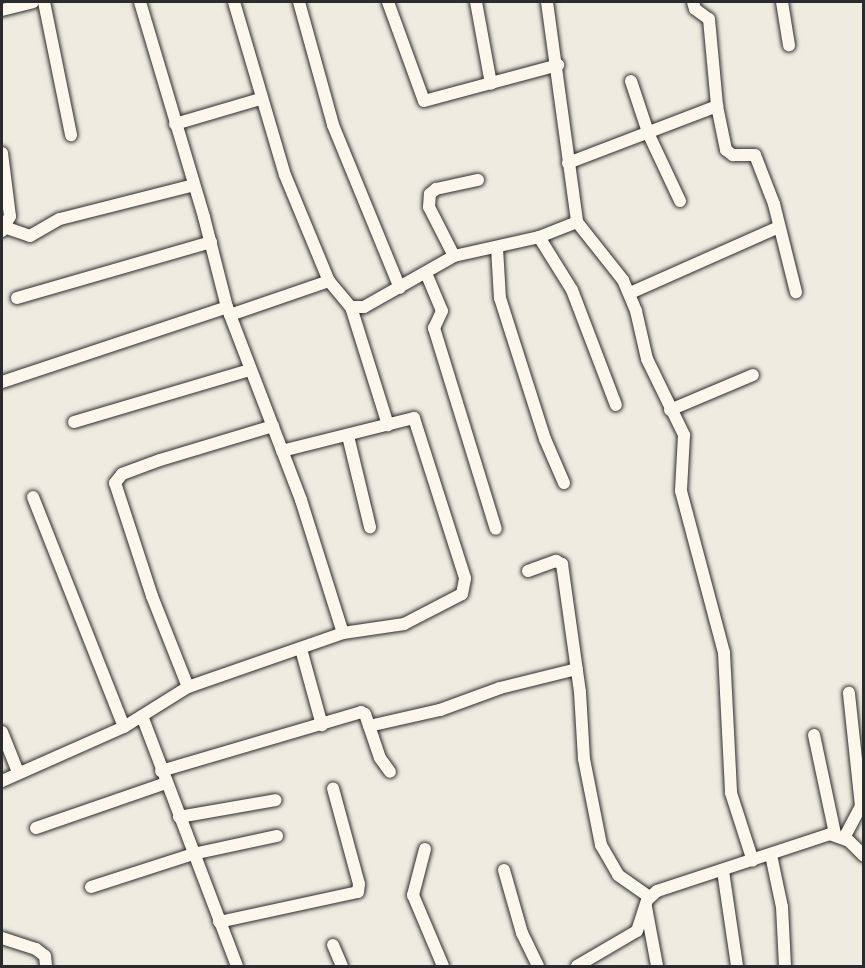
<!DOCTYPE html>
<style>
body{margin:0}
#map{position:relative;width:865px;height:968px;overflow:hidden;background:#eeebe0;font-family:"Indie Flower",sans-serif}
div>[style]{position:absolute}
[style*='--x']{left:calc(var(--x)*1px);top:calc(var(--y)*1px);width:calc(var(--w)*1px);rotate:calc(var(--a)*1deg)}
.roads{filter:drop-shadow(0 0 2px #2b2b2b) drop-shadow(0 0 2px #2b2b2b)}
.street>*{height:12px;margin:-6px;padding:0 6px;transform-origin:6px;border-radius:6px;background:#fbf7ec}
span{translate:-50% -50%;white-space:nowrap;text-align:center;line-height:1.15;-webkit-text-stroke:6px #fbf7ec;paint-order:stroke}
.frame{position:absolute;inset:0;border:3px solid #2b2b2b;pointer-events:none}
</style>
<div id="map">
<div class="roads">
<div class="street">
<i style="--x:44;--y:2;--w:136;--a:78.5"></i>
<i style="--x:140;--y:2;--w:224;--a:73.4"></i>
<i style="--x:204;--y:217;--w:93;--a:75.7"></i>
<i style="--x:227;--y:307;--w:207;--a:69"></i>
<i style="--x:301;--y:500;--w:139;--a:72.5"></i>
<i style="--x:234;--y:2;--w:180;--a:73.6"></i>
<i style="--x:285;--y:175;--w:115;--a:67.5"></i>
<i style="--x:329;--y:281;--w:34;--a:50"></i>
<i style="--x:351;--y:307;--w:13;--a:0"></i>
<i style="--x:364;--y:307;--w:103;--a:-29.5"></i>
<i style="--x:454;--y:256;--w:87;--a:-12.6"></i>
<i style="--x:539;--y:237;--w:41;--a:-21.5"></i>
<i style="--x:299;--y:2;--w:128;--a:74.5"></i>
<i style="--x:333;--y:125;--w:176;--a:67.7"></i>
<i style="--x:388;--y:2;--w:105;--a:70"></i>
<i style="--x:424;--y:101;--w:139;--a:-15"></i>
<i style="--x:476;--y:2;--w:83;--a:79.6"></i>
<i style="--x:547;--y:2;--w:222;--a:82.2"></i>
<i style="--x:577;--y:222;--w:74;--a:51.6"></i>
<i style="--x:623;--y:280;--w:34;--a:67"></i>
<i style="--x:636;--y:311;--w:49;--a:77.1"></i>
<i style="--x:647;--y:359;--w:85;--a:64"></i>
<i style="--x:684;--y:435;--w:56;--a:93.1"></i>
<i style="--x:681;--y:491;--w:168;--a:75.1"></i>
<i style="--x:724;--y:653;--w:140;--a:87.1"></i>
<i style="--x:731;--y:793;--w:71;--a:72.1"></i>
<i style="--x:693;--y:2;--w:7;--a:74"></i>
<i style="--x:695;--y:9;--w:17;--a:36"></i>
<i style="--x:709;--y:19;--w:87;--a:84.7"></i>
<i style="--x:717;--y:106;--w:45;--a:78.4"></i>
<i style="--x:726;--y:150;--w:9;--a:36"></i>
<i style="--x:733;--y:155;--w:22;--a:0"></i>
<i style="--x:755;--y:155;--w:53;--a:68.8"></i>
<i style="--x:774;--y:204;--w:91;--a:76"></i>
<i style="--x:782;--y:2;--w:44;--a:80.8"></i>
<i style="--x:2;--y:10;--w:32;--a:-14"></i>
<i style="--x:631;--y:81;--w:57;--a:71.6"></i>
<i style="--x:649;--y:135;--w:73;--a:64.8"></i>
<i style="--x:175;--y:124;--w:89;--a:-16.4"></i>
<i style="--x:2;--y:153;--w:64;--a:82.8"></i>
<i style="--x:10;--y:216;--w:17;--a:118"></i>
<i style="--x:568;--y:163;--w:160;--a:-20.9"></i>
<i style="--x:7;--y:228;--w:24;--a:19"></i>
<i style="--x:30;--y:236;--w:34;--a:-30"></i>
<i style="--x:60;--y:219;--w:138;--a:-14.2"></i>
<i style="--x:539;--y:237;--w:62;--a:58.1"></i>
<i style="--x:572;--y:290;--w:123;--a:69.1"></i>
<i style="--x:497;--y:248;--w:50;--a:86.6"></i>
<i style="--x:500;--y:298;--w:148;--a:72.3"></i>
<i style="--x:545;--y:439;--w:48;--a:66.6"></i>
<i style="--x:454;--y:256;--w:55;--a:-117"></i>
<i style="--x:429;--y:207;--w:13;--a:-86"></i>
<i style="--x:430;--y:194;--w:8;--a:-40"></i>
<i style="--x:436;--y:189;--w:43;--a:-12.1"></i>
<i style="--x:426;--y:273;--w:41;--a:67.2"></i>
<i style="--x:442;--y:311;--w:19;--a:115"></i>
<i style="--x:434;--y:328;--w:210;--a:72.9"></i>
<i style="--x:630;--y:293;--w:163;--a:-23.9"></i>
<i style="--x:17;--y:298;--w:202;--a:-16.1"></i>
<i style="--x:351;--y:307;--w:124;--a:72.6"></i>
<i style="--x:230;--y:315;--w:105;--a:-19"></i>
<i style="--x:2;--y:382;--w:237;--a:-18.4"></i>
<i style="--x:670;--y:410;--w:90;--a:-22.9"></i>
<i style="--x:74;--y:422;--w:184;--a:-16.5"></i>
<i style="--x:348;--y:436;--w:94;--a:76.4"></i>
<i style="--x:33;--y:497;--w:247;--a:68.4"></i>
<i style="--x:528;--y:571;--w:30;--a:-20"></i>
<i style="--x:556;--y:561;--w:7;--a:27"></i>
<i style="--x:562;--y:564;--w:129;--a:82"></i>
<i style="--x:580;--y:692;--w:67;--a:86.6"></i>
<i style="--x:584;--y:759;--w:88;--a:78.8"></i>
<i style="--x:601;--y:845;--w:34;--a:60"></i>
<i style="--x:618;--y:875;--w:39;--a:35"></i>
<i style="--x:301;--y:649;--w:79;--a:74.6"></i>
<i style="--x:188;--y:687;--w:98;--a:-111.6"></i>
<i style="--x:152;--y:596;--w:119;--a:-108.1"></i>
<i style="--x:115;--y:483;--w:11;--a:-52"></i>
<i style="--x:122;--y:474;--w:40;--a:-20.2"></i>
<i style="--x:160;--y:460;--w:118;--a:-16.7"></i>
<i style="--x:142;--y:716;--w:267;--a:69.2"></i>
<i style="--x:369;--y:726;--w:73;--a:-12.7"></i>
<i style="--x:440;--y:710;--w:64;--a:-20.1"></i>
<i style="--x:500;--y:688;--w:79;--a:-13.9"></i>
<i style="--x:2;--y:732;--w:43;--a:68.2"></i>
<i style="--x:814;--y:735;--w:101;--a:78"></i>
<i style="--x:161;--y:771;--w:209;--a:-16.4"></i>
<i style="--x:361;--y:712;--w:4;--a:27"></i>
<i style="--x:365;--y:714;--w:46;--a:71.2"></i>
<i style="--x:380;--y:758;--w:17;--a:54"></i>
<i style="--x:2;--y:781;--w:133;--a:-23.9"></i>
<i style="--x:124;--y:727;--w:75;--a:-32"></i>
<i style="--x:188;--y:687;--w:164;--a:-19.2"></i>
<i style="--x:343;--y:633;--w:62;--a:-8.4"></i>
<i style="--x:404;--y:624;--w:65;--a:-27.3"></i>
<i style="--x:462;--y:594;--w:16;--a:-79"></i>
<i style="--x:465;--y:578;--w:168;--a:-107.7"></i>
<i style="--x:414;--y:418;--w:136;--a:166"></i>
<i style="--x:179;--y:817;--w:98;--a:-9.9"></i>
<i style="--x:36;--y:828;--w:138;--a:-19.1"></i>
<i style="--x:844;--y:838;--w:36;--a:-62"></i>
<i style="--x:861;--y:806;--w:114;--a:-96.1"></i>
<i style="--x:425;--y:849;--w:48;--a:104.6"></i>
<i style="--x:413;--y:895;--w:77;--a:67.1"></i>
<i style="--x:771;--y:855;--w:53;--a:78.1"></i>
<i style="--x:782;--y:907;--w:59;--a:87.1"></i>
<i style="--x:504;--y:870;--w:66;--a:74.1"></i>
<i style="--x:522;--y:933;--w:37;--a:64"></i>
<i style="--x:723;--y:871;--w:96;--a:81.6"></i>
<i style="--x:91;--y:887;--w:107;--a:-17.9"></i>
<i style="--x:193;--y:854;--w:86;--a:-12.1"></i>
<i style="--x:646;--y:907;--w:60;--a:79.4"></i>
<i style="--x:219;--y:922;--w:142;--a:-12.2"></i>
<i style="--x:358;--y:892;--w:8;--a:-83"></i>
<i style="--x:359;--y:884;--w:99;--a:-105.2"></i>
<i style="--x:2;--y:938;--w:36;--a:18"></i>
<i style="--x:36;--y:949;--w:11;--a:38"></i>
<i style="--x:45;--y:956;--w:10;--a:84"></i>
<i style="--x:333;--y:945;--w:23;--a:67"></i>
<i style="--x:577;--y:966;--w:69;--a:-30.3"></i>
<i style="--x:637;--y:931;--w:33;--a:-72"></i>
<i style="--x:647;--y:900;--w:13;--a:-42"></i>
<i style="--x:657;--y:891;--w:182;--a:-18.2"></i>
<i style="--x:830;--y:834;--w:20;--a:20"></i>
<i style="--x:849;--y:841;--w:21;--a:45"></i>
</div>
</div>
<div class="frame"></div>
</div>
